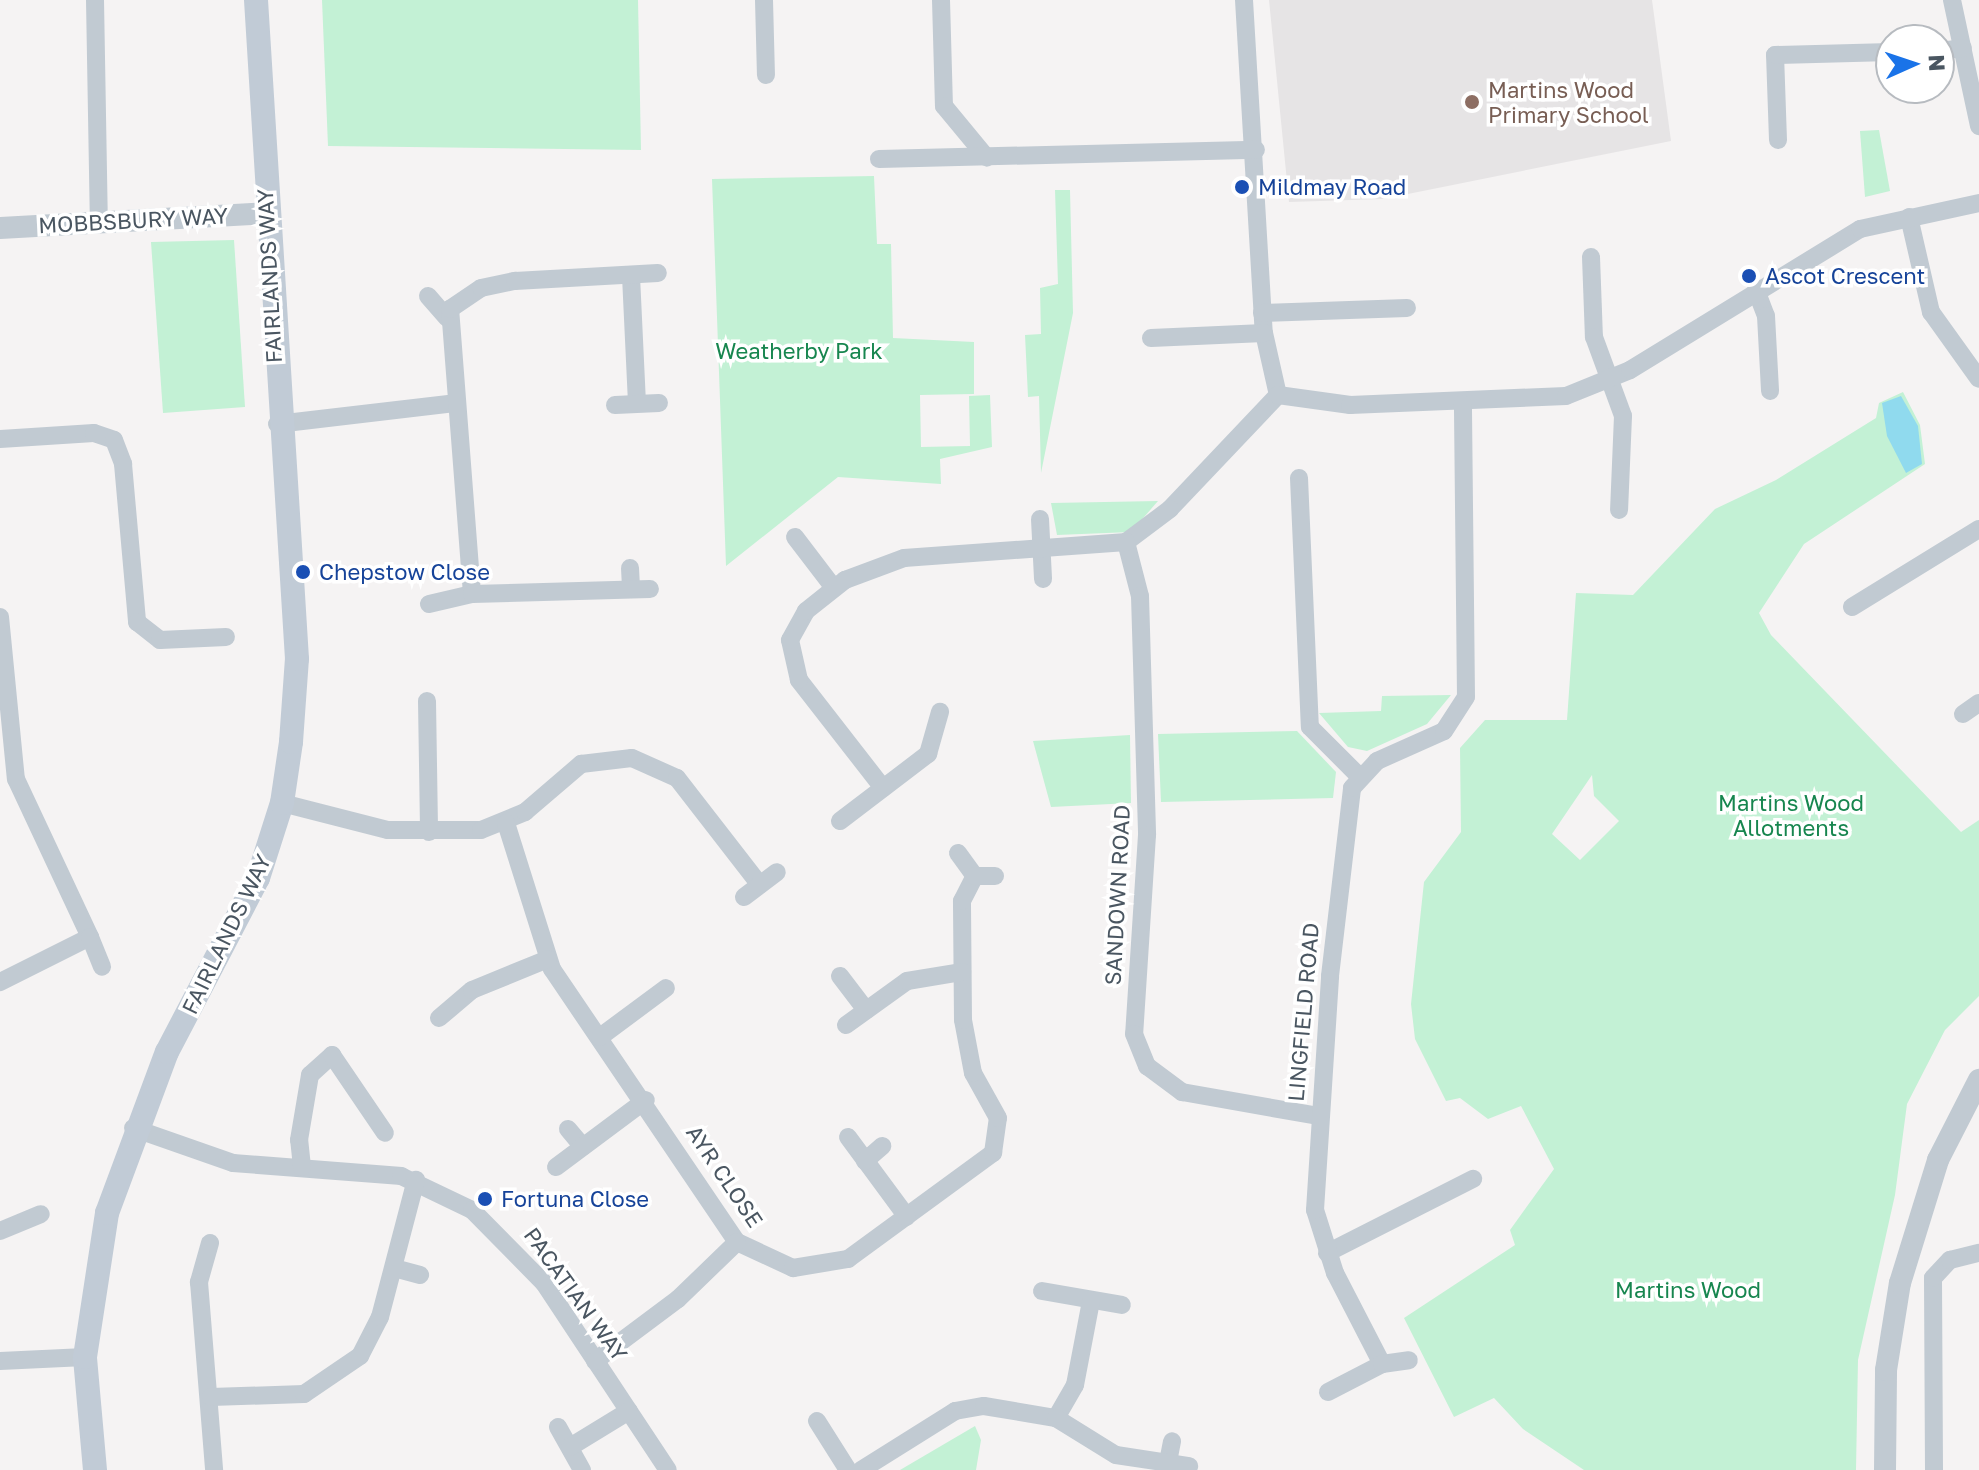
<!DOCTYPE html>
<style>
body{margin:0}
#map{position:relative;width:1979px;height:1470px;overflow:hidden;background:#f5f3f3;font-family:"Golos Text",sans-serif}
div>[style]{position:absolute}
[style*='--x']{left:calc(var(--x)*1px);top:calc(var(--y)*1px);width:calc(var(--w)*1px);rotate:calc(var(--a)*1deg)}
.education>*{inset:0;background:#e6e4e5}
.green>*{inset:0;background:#c3f1d5}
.water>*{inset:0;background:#90daee}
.minor>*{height:18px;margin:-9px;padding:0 9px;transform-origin:9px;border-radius:9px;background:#c1cad2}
.tertiary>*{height:22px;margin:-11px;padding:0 11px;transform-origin:11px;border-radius:11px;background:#c1cad2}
.secondary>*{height:24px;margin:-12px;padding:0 12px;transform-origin:12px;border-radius:12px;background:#c1cbd6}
.dots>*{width:22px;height:22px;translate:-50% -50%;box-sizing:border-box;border:4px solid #fff;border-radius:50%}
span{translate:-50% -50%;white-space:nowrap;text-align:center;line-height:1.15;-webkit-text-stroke:7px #fff;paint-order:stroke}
.education-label{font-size:22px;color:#785e54}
.left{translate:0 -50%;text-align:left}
.transit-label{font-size:22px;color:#164399}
.street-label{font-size:22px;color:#4a5661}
.park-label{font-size:22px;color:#17864f}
.north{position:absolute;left:1875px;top:24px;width:80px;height:80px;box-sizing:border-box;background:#fff;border:2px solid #b7bbc0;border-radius:50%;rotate:87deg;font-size:22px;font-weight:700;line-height:32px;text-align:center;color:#4a5661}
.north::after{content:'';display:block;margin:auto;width:28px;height:36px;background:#1a73e8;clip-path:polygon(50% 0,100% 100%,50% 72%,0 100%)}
</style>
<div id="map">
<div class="education">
<i style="clip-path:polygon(1269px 0,1652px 0,1671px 141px,1383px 199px,1289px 202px)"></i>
</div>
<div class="green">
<i style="clip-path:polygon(322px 0,638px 0,641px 150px,328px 146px)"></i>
<i style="clip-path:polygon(1879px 130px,1890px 191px,1865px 197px,1860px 131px)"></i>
<i style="clip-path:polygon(874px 176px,877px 244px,891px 244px,893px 338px,974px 342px,974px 394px,920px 395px,921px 447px,970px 446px,969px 396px,990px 395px,992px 447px,940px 459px,941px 484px,838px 477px,726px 566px,712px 179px)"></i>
<i style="clip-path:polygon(1055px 190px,1070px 190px,1073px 313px,1041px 473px,1039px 396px,1028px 397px,1025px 335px,1041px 334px,1040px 288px,1058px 284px)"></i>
<i style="clip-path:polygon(234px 240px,245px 407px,163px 413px,151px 242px)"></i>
<i style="clip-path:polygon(evenodd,1903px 392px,1920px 425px,1925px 464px,1804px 544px,1759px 613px,1771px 635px,1961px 832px,1979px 820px,1979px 996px,1945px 1030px,1907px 1104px,1895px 1195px,1858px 1360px,1856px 1470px,1584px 1470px,1523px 1429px,1494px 1398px,1454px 1417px,1404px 1318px,1515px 1245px,1510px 1230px,1554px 1169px,1521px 1106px,1488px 1119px,1460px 1098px,1446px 1101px,1415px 1039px,1411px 1004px,1424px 882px,1461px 832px,1460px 748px,1485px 720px,1567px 720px,1576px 593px,1633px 595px,1715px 509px,1776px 480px,1876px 418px,1879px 403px,1903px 392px,1592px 775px,1594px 796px,1619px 821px,1580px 860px,1552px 834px,1592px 775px)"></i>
<i style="clip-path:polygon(1158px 501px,1131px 532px,1057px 535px,1051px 503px)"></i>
<i style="clip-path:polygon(1451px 695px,1427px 724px,1367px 751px,1348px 747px,1319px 713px,1381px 711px,1382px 696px)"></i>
<i style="clip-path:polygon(1297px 731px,1336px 772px,1333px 798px,1161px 802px,1158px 734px)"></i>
<i style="clip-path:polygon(1130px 735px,1131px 803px,1051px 807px,1033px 741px)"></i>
<i style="clip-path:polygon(975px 1426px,981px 1440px,976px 1470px,900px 1470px)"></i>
</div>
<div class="water">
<i style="clip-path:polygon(1901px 396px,1918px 426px,1922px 464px,1906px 473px,1887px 436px,1882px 403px)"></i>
</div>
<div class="minor">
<i style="--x:95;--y:0;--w:223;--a:89"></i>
<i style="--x:764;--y:0;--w:75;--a:88.5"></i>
<i style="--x:941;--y:0;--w:106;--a:88.4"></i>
<i style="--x:944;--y:106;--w:67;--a:50.4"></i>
<i style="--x:1244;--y:0;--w:334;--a:86.6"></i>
<i style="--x:1264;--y:333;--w:64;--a:77.3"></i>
<i style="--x:1952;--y:0;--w:129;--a:77.9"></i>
<i style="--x:1939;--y:51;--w:24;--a:-7"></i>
<i style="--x:1778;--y:140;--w:85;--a:-92"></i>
<i style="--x:1775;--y:55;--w:116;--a:-1.5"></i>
<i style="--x:879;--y:159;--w:377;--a:-1.4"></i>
<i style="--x:1909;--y:217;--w:98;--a:77"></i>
<i style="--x:1931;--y:312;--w:82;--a:54.4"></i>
<i style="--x:1591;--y:257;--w:80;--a:87.9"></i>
<i style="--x:1594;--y:337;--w:84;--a:69.8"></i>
<i style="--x:1623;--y:416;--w:94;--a:92.4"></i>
<i style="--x:631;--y:276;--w:127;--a:87.3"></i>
<i style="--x:1756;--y:290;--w:28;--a:69"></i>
<i style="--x:1766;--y:316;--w:75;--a:86.9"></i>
<i style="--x:428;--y:296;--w:29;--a:49"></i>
<i style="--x:1262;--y:313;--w:145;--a:-2"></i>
<i style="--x:1151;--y:338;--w:113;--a:-2.5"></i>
<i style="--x:1278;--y:395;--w:157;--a:133.5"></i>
<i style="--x:1170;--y:509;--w:55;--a:143.1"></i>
<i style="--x:1126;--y:542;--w:56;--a:75.5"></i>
<i style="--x:1140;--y:596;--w:239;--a:88.3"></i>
<i style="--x:1147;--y:835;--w:199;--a:93.7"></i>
<i style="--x:1134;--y:1034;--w:35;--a:68"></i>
<i style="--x:1147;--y:1066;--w:44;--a:36.6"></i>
<i style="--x:1182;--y:1092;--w:138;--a:10"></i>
<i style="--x:1278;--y:395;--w:73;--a:7.9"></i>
<i style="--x:1350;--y:405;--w:216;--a:-2.4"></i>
<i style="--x:1566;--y:396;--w:69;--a:-22.1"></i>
<i style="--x:1630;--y:370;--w:270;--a:-31.5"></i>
<i style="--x:1860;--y:229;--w:122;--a:-12.3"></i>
<i style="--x:615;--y:405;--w:44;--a:-2.6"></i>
<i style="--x:277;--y:424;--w:179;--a:-6.7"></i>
<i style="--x:0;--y:439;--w:94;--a:-3.7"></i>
<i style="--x:94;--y:433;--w:21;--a:19"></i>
<i style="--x:114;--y:440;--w:26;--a:69"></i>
<i style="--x:123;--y:464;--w:159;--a:84.9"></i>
<i style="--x:137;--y:622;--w:29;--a:38"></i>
<i style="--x:160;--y:640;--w:66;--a:-2.6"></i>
<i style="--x:1299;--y:478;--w:249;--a:87.5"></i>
<i style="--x:1310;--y:727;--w:69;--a:45"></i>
<i style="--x:1040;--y:519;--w:60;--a:87.1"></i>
<i style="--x:795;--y:537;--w:64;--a:52.6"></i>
<i style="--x:630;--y:568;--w:21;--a:87"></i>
<i style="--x:472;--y:594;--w:286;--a:-94.4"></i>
<i style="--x:450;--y:309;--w:37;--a:-34"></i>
<i style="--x:481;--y:288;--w:35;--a:-12"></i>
<i style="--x:515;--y:281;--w:143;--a:-3.2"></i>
<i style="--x:429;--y:604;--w:44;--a:-13.1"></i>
<i style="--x:472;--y:594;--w:178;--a:-1.6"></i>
<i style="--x:1852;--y:607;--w:149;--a:-31.6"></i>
<i style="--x:0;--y:617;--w:163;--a:84.4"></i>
<i style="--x:16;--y:779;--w:174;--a:64.9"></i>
<i style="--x:90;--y:937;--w:101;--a:153.4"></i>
<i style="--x:427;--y:701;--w:131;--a:89.1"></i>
<i style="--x:1963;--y:714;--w:19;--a:-35"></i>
<i style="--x:883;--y:788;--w:137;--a:-127.9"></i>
<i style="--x:799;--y:680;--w:41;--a:-102.7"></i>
<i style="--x:790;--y:640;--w:33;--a:-61"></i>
<i style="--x:806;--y:611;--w:50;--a:-38.5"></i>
<i style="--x:845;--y:580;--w:63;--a:-20.4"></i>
<i style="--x:904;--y:558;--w:223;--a:-4.1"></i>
<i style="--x:282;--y:803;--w:109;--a:14.3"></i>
<i style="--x:388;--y:830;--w:93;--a:0"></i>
<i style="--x:481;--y:830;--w:48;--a:-22.2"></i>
<i style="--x:525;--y:812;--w:74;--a:-40.6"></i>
<i style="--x:581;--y:764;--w:51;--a:-6.7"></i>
<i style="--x:632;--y:758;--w:49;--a:24"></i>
<i style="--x:677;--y:778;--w:135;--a:52.2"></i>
<i style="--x:840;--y:821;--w:111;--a:-37.3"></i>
<i style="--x:928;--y:754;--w:44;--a:-74.1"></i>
<i style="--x:506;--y:823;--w:153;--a:72.5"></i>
<i style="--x:552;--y:969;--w:330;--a:55.9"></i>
<i style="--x:737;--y:1242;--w:62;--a:24.9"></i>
<i style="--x:793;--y:1268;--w:56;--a:-9.3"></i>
<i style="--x:848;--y:1259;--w:180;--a:-36.2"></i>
<i style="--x:993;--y:1153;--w:35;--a:-82"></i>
<i style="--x:998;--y:1118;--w:51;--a:-119.1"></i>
<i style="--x:973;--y:1073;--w:54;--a:-100.7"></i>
<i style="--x:963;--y:1020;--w:119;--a:-90.5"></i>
<i style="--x:962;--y:901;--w:28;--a:-63"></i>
<i style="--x:958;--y:853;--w:29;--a:54"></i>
<i style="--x:975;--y:876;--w:20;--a:0"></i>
<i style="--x:744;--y:897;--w:41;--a:-37.1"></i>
<i style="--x:90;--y:937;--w:32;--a:68"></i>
<i style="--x:840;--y:976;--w:43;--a:52.6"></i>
<i style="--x:439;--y:1018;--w:43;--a:-40.3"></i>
<i style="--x:472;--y:990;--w:82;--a:-22.2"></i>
<i style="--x:846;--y:1025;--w:75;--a:-35.8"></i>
<i style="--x:907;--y:981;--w:56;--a:-9.3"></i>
<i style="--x:600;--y:1037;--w:82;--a:-36.6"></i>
<i style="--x:133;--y:1128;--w:106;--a:19.3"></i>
<i style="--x:233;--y:1163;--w:169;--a:4.4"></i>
<i style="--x:401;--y:1176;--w:79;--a:25.6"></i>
<i style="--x:472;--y:1210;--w:103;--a:45.4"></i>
<i style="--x:544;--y:1283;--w:224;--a:56.5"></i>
<i style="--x:568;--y:1129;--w:23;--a:50"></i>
<i style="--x:848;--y:1137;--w:99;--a:53.6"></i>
<i style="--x:865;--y:1161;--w:23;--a:-41"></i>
<i style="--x:302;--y:1167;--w:27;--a:-96"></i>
<i style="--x:299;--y:1140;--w:66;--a:-80.4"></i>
<i style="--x:310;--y:1075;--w:30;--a:-42"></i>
<i style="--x:332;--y:1055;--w:94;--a:55.8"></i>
<i style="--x:556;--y:1167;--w:112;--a:-36.7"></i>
<i style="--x:0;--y:1231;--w:44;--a:-22.5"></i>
<i style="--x:210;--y:1243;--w:41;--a:105.8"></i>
<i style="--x:199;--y:1282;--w:189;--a:85.4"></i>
<i style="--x:1327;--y:1253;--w:164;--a:-26.9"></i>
<i style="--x:394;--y:1268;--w:27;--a:15"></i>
<i style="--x:1042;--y:1291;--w:81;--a:9.9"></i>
<i style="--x:0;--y:1361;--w:85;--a:-2.7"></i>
<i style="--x:595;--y:1361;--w:104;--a:-36.8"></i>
<i style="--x:678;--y:1299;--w:82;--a:-44"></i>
<i style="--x:1382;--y:1364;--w:102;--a:-117.3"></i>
<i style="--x:1335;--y:1273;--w:66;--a:-107.6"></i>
<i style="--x:1315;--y:1210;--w:234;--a:-86.3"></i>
<i style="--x:1330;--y:976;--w:189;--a:-83.3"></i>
<i style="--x:1352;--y:788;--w:37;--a:-47"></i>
<i style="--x:1377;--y:761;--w:73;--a:-24.1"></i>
<i style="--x:1444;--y:731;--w:40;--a:-57.1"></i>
<i style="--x:1466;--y:697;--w:293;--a:-90.6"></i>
<i style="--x:1328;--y:1392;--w:61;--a:-27.4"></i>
<i style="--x:1382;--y:1364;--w:27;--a:-8"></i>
<i style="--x:211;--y:1397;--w:93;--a:-1.8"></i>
<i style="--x:304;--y:1394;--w:68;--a:-34.2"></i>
<i style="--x:360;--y:1356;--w:44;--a:-62.9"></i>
<i style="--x:380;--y:1317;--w:142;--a:-75.3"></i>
<i style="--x:1056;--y:1418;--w:38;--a:-60"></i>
<i style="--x:1075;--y:1385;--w:86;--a:-79.2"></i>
<i style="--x:817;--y:1421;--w:58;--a:57.7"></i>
<i style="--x:558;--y:1427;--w:49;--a:60.8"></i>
<i style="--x:570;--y:1447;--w:69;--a:-31.4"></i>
<i style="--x:1168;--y:1462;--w:21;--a:-79"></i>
<i style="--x:861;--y:1470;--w:111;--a:-32.1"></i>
<i style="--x:955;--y:1411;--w:29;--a:-10"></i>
<i style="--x:984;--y:1406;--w:73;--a:9.5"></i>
<i style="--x:1056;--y:1418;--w:70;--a:31.7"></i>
<i style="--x:1116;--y:1455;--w:74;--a:8.6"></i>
<i style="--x:1934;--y:1470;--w:192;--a:-90.3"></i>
<i style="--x:1933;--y:1278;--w:25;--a:-47"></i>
<i style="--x:1950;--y:1260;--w:30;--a:-14"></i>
</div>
<div class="tertiary">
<i style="--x:0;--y:228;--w:266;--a:-3.2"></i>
<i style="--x:1885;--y:1470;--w:100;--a:-89.4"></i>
<i style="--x:1886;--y:1370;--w:88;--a:-80.9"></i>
<i style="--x:1900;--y:1283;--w:129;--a:-72.8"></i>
<i style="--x:1938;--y:1160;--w:90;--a:-62.9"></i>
</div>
<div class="secondary">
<i style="--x:95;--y:1470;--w:113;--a:-95.1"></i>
<i style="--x:85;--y:1357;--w:146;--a:-81.3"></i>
<i style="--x:107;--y:1213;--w:172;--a:-69.6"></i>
<i style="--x:167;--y:1052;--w:196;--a:-62.4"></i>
<i style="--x:258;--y:878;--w:79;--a:-72.3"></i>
<i style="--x:282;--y:803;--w:62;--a:-81.6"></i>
<i style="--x:291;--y:742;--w:83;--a:-85.9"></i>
<i style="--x:297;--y:659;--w:660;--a:-93.56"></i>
</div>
<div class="dots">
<i style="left:1472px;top:102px;background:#8d6e63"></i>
<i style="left:1242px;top:187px;background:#1a4fb4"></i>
<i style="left:1749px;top:276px;background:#1a4fb4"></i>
<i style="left:303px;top:572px;background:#1a4fb4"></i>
<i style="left:485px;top:1199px;background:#1a4fb4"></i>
</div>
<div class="education-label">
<span class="left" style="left:1488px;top:102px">Martins Wood<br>Primary School</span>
</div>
<div class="transit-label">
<span class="left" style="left:1258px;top:187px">Mildmay Road</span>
<span class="left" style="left:1765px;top:276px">Ascot Crescent</span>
<span class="left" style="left:319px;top:572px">Chepstow Close</span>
<span class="left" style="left:501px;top:1199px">Fortuna Close</span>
</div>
<div class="street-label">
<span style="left:133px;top:220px;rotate:-3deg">MOBBSBURY WAY</span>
<span style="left:269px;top:276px;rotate:-93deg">FAIRLANDS WAY</span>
<span style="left:1117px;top:895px;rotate:-87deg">SANDOWN ROAD</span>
<span style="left:226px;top:934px;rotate:-64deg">FAIRLANDS WAY</span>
<span style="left:1303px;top:1012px;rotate:-85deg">LINGFIELD ROAD</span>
<span style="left:725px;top:1176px;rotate:56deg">AYR CLOSE</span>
<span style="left:576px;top:1294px;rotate:54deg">PACATIAN WAY</span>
</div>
<div class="park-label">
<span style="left:799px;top:351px">Weatherby Park</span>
<span style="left:1791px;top:815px">Martins Wood<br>Allotments</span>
<span style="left:1688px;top:1290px">Martins Wood</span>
</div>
<div class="north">N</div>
</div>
